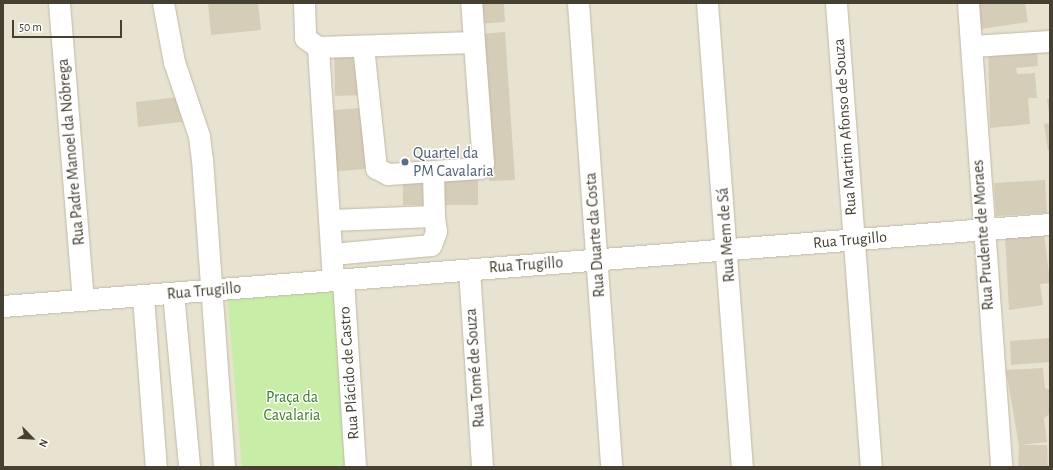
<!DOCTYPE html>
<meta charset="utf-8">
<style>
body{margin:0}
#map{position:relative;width:1053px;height:470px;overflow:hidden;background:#f4f0e3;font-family:"Alegreya Sans",sans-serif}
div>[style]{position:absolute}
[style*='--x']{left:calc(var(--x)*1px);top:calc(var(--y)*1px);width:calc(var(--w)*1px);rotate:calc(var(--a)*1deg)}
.residential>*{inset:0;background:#e8e3d1}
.green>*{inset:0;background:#c7eda7}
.building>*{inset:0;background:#d6cdb8}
.roads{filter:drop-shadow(0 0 1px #c0b9a5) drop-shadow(0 0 1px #c0b9a5)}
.minor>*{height:21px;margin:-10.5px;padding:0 10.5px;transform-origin:10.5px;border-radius:10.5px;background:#fff}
.dots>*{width:11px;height:11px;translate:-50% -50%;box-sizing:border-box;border:2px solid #fff;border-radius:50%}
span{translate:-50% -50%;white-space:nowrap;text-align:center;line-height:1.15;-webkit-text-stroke:3px #fff;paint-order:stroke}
.street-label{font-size:16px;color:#464033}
.service-label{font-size:16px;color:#4e5e75}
.left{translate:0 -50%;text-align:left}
.park-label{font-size:16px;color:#3b7e21}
.frame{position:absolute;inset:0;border:4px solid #464033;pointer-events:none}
.north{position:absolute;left:12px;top:418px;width:40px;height:40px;-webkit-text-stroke:3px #fff;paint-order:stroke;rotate:114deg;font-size:11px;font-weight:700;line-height:16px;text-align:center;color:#464033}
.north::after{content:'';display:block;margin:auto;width:14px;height:18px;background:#464033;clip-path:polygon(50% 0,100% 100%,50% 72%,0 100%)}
.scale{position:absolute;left:12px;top:20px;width:110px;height:18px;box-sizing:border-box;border:2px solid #464033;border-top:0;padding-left:5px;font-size:12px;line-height:14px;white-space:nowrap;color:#464033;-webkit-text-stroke:3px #fff;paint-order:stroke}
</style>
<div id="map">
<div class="residential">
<i style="clip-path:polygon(3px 3px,1050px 3px,1050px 467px,3px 467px)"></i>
</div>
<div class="green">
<i style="clip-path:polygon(335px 285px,353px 467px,242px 467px,227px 295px)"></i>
</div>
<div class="building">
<i style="clip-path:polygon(208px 3px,258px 3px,261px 30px,211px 35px)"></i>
<i style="clip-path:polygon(476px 3px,504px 3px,505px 22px,477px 24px)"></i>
<i style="clip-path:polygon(1025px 3px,1028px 22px,981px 29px,978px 4px)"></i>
<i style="clip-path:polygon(505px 32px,515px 180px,489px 181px,479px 34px)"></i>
<i style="clip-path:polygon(334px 46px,363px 46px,364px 95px,335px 96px)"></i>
<i style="clip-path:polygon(988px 50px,1037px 50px,1038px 66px,1016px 68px,1017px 74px,1035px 73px,1037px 98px,1028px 98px,1030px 124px,990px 128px)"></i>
<i style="clip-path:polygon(187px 96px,190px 121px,138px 127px,136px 102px)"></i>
<i style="clip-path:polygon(1047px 99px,1050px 99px,1050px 114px,1049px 114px)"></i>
<i style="clip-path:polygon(371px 107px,376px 168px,329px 172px,324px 111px)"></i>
<i style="clip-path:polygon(1050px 123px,1050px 150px,1048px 151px,1044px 124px)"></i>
<i style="clip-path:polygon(478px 177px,478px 205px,403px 205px,403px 178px)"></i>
<i style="clip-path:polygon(1045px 180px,1047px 213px,996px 216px,994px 183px)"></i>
<i style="clip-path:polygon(1044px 232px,1050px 283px,1040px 284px,1043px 305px,1009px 310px,1005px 236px)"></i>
<i style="clip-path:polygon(1050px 338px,1050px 362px,1011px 365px,1010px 341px)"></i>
<i style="clip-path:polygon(1043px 368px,1045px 388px,1050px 390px,1050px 414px,1044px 418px,1047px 442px,1021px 445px,1047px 445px,1048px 467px,1018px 467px,1019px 446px,1006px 370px)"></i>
</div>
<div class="roads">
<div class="minor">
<i style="--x:59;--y:3;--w:298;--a:85.4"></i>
<i style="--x:163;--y:3;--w:60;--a:79.4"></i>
<i style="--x:174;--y:62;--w:78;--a:71.3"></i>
<i style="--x:199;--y:136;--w:23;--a:83"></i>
<i style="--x:202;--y:159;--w:309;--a:85.9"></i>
<i style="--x:304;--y:3;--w:35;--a:88"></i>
<i style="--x:305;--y:38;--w:16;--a:35"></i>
<i style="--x:578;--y:3;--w:465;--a:85.9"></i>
<i style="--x:707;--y:3;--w:465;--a:85.7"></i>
<i style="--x:836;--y:3;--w:465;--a:85.7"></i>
<i style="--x:968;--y:3;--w:465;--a:85.9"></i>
<i style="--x:363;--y:46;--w:123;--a:83.9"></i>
<i style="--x:376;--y:168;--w:13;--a:27"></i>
<i style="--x:388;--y:174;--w:92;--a:-3.7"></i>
<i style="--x:480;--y:168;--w:6;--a:-59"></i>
<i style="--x:483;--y:163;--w:121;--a:-94.3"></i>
<i style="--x:972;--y:46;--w:78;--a:-3.7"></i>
<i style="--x:330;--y:220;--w:104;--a:-2.2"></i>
<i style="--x:434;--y:216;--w:44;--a:-91.3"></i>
<i style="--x:332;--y:254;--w:99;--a:-5.2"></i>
<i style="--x:431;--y:245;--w:15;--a:-70"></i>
<i style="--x:436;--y:231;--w:15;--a:-98"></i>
<i style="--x:469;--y:270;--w:197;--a:86.2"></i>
<i style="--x:333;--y:280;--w:233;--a:-93.7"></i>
<i style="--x:318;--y:47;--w:156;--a:-1.8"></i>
<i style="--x:474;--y:42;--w:39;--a:-94"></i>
<i style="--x:343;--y:280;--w:187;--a:86.3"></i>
<i style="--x:173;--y:293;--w:175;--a:84.7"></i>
<i style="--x:143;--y:296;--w:171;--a:85.7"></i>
<i style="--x:3;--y:306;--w:1050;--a:-4.48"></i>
</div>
</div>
<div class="dots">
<i style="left:405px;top:162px;background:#5c6f8a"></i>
</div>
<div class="street-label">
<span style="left:845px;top:127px;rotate:-94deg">Rua Martim Afonso de Souza</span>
<span style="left:71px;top:152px;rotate:-95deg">Rua Padre Manoel da Nóbrega</span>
<span style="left:595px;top:235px;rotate:-94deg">Rua Duarte da Costa</span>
<span style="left:726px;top:235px;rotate:-94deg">Rua Mem de Sá</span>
<span style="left:983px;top:235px;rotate:-94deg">Rua Prudente de Moraes</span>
<span style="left:850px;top:240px;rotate:-5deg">Rua Trugillo</span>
<span style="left:526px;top:265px;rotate:-4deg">Rua Trugillo</span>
<span style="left:204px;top:291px;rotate:-5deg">Rua Trugillo</span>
<span style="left:475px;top:368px;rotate:-94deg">Rua Tomé de Souza</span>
<span style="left:349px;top:373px;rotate:-94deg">Rua Plácido de Castro</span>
</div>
<div class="service-label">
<span class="left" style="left:413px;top:162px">Quartel da<br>PM Cavalaria</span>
</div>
<div class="park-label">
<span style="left:292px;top:406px">Praça da<br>Cavalaria</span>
</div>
<div class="frame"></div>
<div class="north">N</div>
<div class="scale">50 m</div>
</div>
